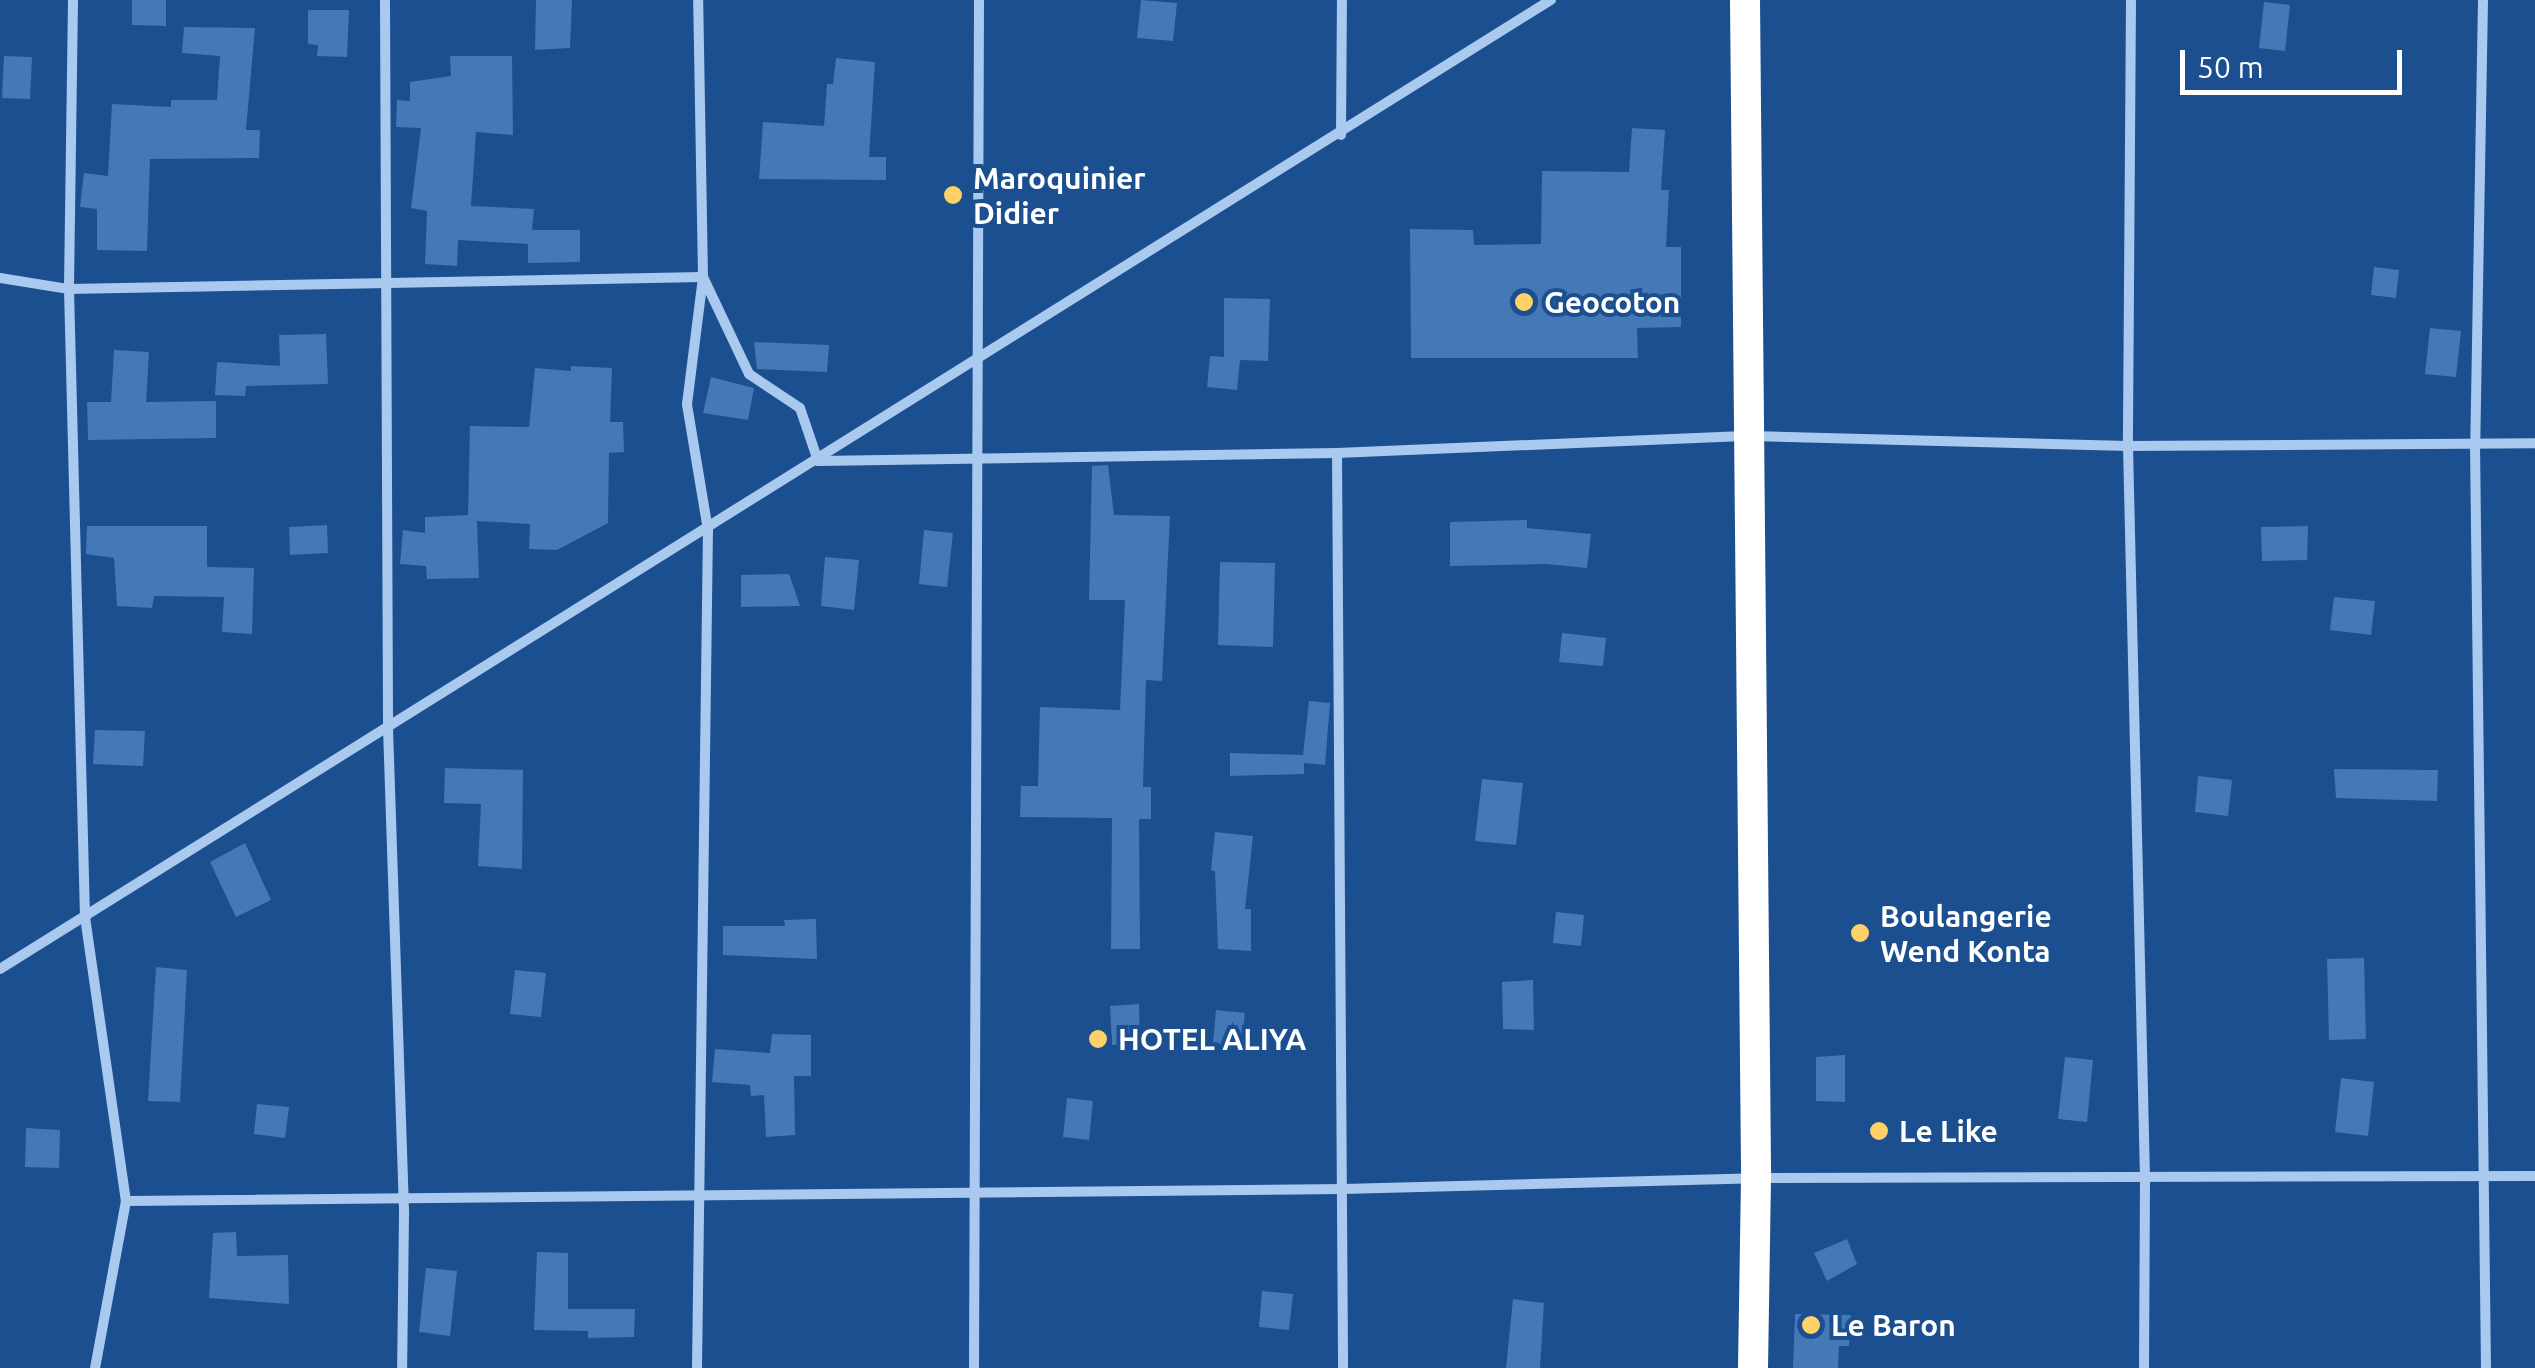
<!DOCTYPE html>
<style>
body{margin:0}
#map{position:relative;width:2535px;height:1368px;overflow:hidden;background:#1b4f8f;font-family:Ubuntu,sans-serif}
div>[style]{position:absolute}
[style*='--x']{left:calc(var(--x)*1px);top:calc(var(--y)*1px);width:calc(var(--w)*1px);rotate:calc(var(--a)*1deg)}
.building>*{inset:0;background:#4478b7}
.street>*{height:10px;margin:-5px;padding:0 5px;transform-origin:5px;border-radius:5px;background:#a9c9ee}
.highway>*{height:30px;margin:-15px;padding:0 15px;transform-origin:15px;border-radius:15px;background:#fff}
.dots>*{width:28px;height:28px;translate:-50% -50%;box-sizing:border-box;border:5px solid #1b4f8f;border-radius:50%}
span{translate:-50% -50%;white-space:nowrap;text-align:center;line-height:1.15;-webkit-text-stroke:8px #1b4f8f;paint-order:stroke}
.poi-label{font-size:30px;color:#fff;font-weight:700}
.left{translate:0 -50%;text-align:left}
.scale{position:absolute;left:2180px;top:50px;width:222px;height:45px;box-sizing:border-box;border:5px solid #fff;border-top:0;padding-left:12px;font-size:30px;line-height:35px;white-space:nowrap;color:#fff;-webkit-text-stroke:8px #1b4f8f;paint-order:stroke}
</style>
<div id="map">
<div class="building">
<i style="clip-path:polygon(132px 0,166px 0,166px 26px,132px 25px)"></i>
<i style="clip-path:polygon(536px 0,572px 0,570px 48px,535px 50px)"></i>
<i style="clip-path:polygon(1141px 0,1177px 3px,1173px 41px,1137px 38px)"></i>
<i style="clip-path:polygon(2264px 2px,2290px 5px,2285px 51px,2259px 48px)"></i>
<i style="clip-path:polygon(308px 10px,349px 10px,347px 57px,317px 56px,318px 45px,308px 44px)"></i>
<i style="clip-path:polygon(184px 27px,255px 28px,246px 130px,260px 130px,259px 158px,150px 159px,147px 251px,97px 250px,97px 209px,80px 207px,84px 173px,108px 176px,112px 104px,171px 107px,171px 100px,217px 100px,220px 56px,182px 53px)"></i>
<i style="clip-path:polygon(4px 56px,32px 57px,30px 99px,2px 98px)"></i>
<i style="clip-path:polygon(450px 56px,512px 56px,513px 135px,476px 132px,471px 206px,534px 209px,532px 230px,580px 230px,580px 262px,528px 263px,528px 244px,458px 240px,457px 266px,425px 264px,427px 211px,411px 208px,421px 128px,396px 127px,397px 100px,410px 101px,410px 82px,451px 76px)"></i>
<i style="clip-path:polygon(836px 58px,875px 62px,869px 157px,886px 157px,886px 180px,759px 179px,763px 122px,824px 126px,827px 84px,833px 84px)"></i>
<i style="clip-path:polygon(1632px 128px,1665px 130px,1661px 190px,1669px 190px,1666px 247px,1681px 247px,1681px 327px,1637px 328px,1638px 358px,1411px 358px,1410px 229px,1473px 230px,1474px 245px,1541px 244px,1542px 171px,1629px 172px)"></i>
<i style="clip-path:polygon(2374px 267px,2399px 270px,2396px 298px,2371px 295px)"></i>
<i style="clip-path:polygon(1224px 298px,1270px 299px,1268px 361px,1240px 360px,1237px 390px,1207px 387px,1210px 356px,1224px 357px)"></i>
<i style="clip-path:polygon(2430px 328px,2461px 331px,2456px 377px,2425px 374px)"></i>
<i style="clip-path:polygon(326px 334px,328px 384px,246px 386px,245px 396px,215px 395px,217px 362px,280px 366px,279px 335px)"></i>
<i style="clip-path:polygon(754px 342px,829px 345px,827px 372px,757px 369px)"></i>
<i style="clip-path:polygon(114px 350px,149px 352px,146px 402px,216px 401px,216px 438px,88px 440px,87px 402px,111px 402px)"></i>
<i style="clip-path:polygon(571px 366px,612px 368px,610px 422px,623px 422px,624px 452px,609px 453px,608px 523px,557px 550px,529px 549px,530px 524px,477px 521px,479px 578px,427px 579px,426px 566px,400px 564px,403px 530px,425px 533px,425px 517px,468px 515px,470px 426px,529px 427px,535px 368px,571px 371px)"></i>
<i style="clip-path:polygon(711px 377px,754px 388px,748px 420px,703px 413px)"></i>
<i style="clip-path:polygon(1108px 465px,1114px 515px,1170px 516px,1162px 681px,1146px 680px,1143px 787px,1151px 787px,1151px 819px,1139px 819px,1140px 949px,1111px 949px,1112px 818px,1020px 817px,1021px 786px,1038px 786px,1040px 707px,1120px 710px,1125px 600px,1089px 600px,1092px 466px)"></i>
<i style="clip-path:polygon(1527px 520px,1527px 528px,1591px 534px,1587px 568px,1546px 564px,1450px 566px,1450px 522px)"></i>
<i style="clip-path:polygon(327px 525px,328px 553px,290px 555px,289px 527px)"></i>
<i style="clip-path:polygon(87px 526px,207px 526px,207px 567px,254px 568px,252px 634px,222px 632px,224px 597px,154px 596px,152px 608px,117px 606px,114px 558px,86px 554px)"></i>
<i style="clip-path:polygon(2308px 526px,2307px 560px,2262px 561px,2261px 527px)"></i>
<i style="clip-path:polygon(924px 530px,953px 533px,947px 587px,919px 584px)"></i>
<i style="clip-path:polygon(825px 557px,859px 560px,854px 610px,821px 606px)"></i>
<i style="clip-path:polygon(1220px 562px,1275px 563px,1273px 647px,1218px 645px)"></i>
<i style="clip-path:polygon(789px 574px,800px 606px,741px 607px,741px 575px)"></i>
<i style="clip-path:polygon(2334px 597px,2375px 601px,2371px 635px,2330px 630px)"></i>
<i style="clip-path:polygon(1562px 633px,1606px 638px,1603px 666px,1559px 662px)"></i>
<i style="clip-path:polygon(1309px 701px,1330px 703px,1325px 765px,1304px 763px,1304px 774px,1230px 776px,1230px 753px,1303px 755px)"></i>
<i style="clip-path:polygon(95px 730px,145px 731px,143px 766px,93px 764px)"></i>
<i style="clip-path:polygon(445px 768px,523px 770px,522px 869px,478px 866px,481px 804px,444px 803px)"></i>
<i style="clip-path:polygon(2334px 769px,2438px 770px,2437px 801px,2336px 798px)"></i>
<i style="clip-path:polygon(2198px 776px,2232px 780px,2228px 816px,2195px 812px)"></i>
<i style="clip-path:polygon(1482px 779px,1523px 783px,1516px 845px,1475px 841px)"></i>
<i style="clip-path:polygon(1215px 832px,1253px 836px,1245px 909px,1251px 909px,1251px 951px,1218px 949px,1215px 871px,1211px 870px)"></i>
<i style="clip-path:polygon(245px 843px,271px 900px,236px 917px,210px 862px)"></i>
<i style="clip-path:polygon(1556px 912px,1584px 915px,1581px 946px,1553px 943px)"></i>
<i style="clip-path:polygon(816px 919px,817px 959px,723px 955px,723px 926px,785px 926px,784px 920px)"></i>
<i style="clip-path:polygon(2364px 958px,2366px 1039px,2329px 1040px,2327px 959px)"></i>
<i style="clip-path:polygon(156px 967px,187px 970px,180px 1102px,148px 1101px)"></i>
<i style="clip-path:polygon(515px 970px,546px 973px,541px 1017px,510px 1014px)"></i>
<i style="clip-path:polygon(1533px 980px,1534px 1030px,1503px 1029px,1502px 982px)"></i>
<i style="clip-path:polygon(1139px 1004px,1140px 1044px,1112px 1045px,1110px 1006px)"></i>
<i style="clip-path:polygon(1216px 1010px,1245px 1013px,1241px 1046px,1213px 1043px)"></i>
<i style="clip-path:polygon(772px 1034px,811px 1035px,811px 1076px,794px 1076px,795px 1135px,766px 1137px,764px 1095px,751px 1096px,750px 1085px,712px 1082px,715px 1049px,770px 1053px)"></i>
<i style="clip-path:polygon(1845px 1055px,1845px 1102px,1816px 1101px,1816px 1057px)"></i>
<i style="clip-path:polygon(2065px 1057px,2093px 1060px,2087px 1122px,2058px 1119px)"></i>
<i style="clip-path:polygon(2341px 1078px,2374px 1082px,2368px 1136px,2335px 1132px)"></i>
<i style="clip-path:polygon(1067px 1098px,1093px 1101px,1089px 1140px,1063px 1137px)"></i>
<i style="clip-path:polygon(257px 1104px,289px 1107px,285px 1138px,254px 1134px)"></i>
<i style="clip-path:polygon(26px 1128px,60px 1130px,59px 1168px,25px 1167px)"></i>
<i style="clip-path:polygon(236px 1232px,237px 1256px,288px 1255px,289px 1304px,209px 1298px,213px 1233px)"></i>
<i style="clip-path:polygon(1847px 1239px,1857px 1264px,1827px 1281px,1814px 1253px)"></i>
<i style="clip-path:polygon(537px 1252px,568px 1253px,568px 1309px,635px 1309px,634px 1337px,588px 1338px,588px 1331px,534px 1330px)"></i>
<i style="clip-path:polygon(426px 1268px,457px 1271px,450px 1336px,419px 1332px)"></i>
<i style="clip-path:polygon(1262px 1291px,1293px 1294px,1289px 1330px,1259px 1327px)"></i>
<i style="clip-path:polygon(1513px 1299px,1544px 1303px,1540px 1368px,1506px 1368px)"></i>
<i style="clip-path:polygon(1795px 1314px,1851px 1315px,1849px 1346px,1839px 1346px,1838px 1368px,1793px 1368px)"></i>
</div>
<div class="street">
<i style="--x:73;--y:0;--w:289;--a:90.8"></i>
<i style="--x:69;--y:289;--w:628;--a:88.54"></i>
<i style="--x:85;--y:917;--w:287;--a:81.8"></i>
<i style="--x:126;--y:1201;--w:170;--a:100.5"></i>
<i style="--x:385;--y:0;--w:728;--a:89.76"></i>
<i style="--x:388;--y:728;--w:487;--a:88.1"></i>
<i style="--x:404;--y:1215;--w:153;--a:90.7"></i>
<i style="--x:2131;--y:0;--w:446;--a:90.4"></i>
<i style="--x:2128;--y:446;--w:734;--a:88.67"></i>
<i style="--x:2145;--y:1180;--w:188;--a:90.3"></i>
<i style="--x:2483;--y:0;--w:443;--a:91"></i>
<i style="--x:2475;--y:443;--w:925;--a:89.32"></i>
<i style="--x:1341;--y:135;--w:135;--a:-89.6"></i>
<i style="--x:0;--y:278;--w:70;--a:9.1"></i>
<i style="--x:69;--y:289;--w:634;--a:-1.08"></i>
<i style="--x:703;--y:277;--w:107;--a:64.6"></i>
<i style="--x:749;--y:374;--w:61;--a:33.7"></i>
<i style="--x:800;--y:408;--w:56;--a:71.2"></i>
<i style="--x:818;--y:461;--w:519;--a:-0.88"></i>
<i style="--x:1337;--y:453;--w:413;--a:-2.4"></i>
<i style="--x:1750;--y:436;--w:378;--a:1.5"></i>
<i style="--x:2128;--y:446;--w:407;--a:-0.4"></i>
<i style="--x:1337;--y:453;--w:915;--a:89.62"></i>
<i style="--x:0;--y:969;--w:1829;--a:-32"></i>
<i style="--x:126;--y:1201;--w:1217;--a:-0.56"></i>
<i style="--x:1343;--y:1189;--w:413;--a:-1.5"></i>
<i style="--x:1756;--y:1178;--w:779;--a:-0.15"></i>
<i style="--x:697;--y:1368;--w:838;--a:-89.25"></i>
<i style="--x:708;--y:530;--w:128;--a:-99.5"></i>
<i style="--x:687;--y:404;--w:128;--a:-82.8"></i>
<i style="--x:703;--y:277;--w:277;--a:-91"></i>
<i style="--x:974;--y:1368;--w:1368;--a:-89.79"></i>
</div>
<div class="highway">
<i style="--x:1745;--y:0;--w:1178;--a:89.46"></i>
<i style="--x:1756;--y:1178;--w:190;--a:90.9"></i>
</div>
<div class="dots">
<i style="left:953px;top:195px;background:#ffd166"></i>
<i style="left:1524px;top:302px;background:#ffd166"></i>
<i style="left:1860px;top:933px;background:#ffd166"></i>
<i style="left:1098px;top:1039px;background:#ffd166"></i>
<i style="left:1879px;top:1131px;background:#ffd166"></i>
<i style="left:1811px;top:1325px;background:#ffd166"></i>
</div>
<div class="poi-label">
<span class="left" style="left:973px;top:195px">Maroquinier<br>Didier</span>
<span class="left" style="left:1544px;top:302px">Geocoton</span>
<span class="left" style="left:1880px;top:933px">Boulangerie<br>Wend Konta</span>
<span class="left" style="left:1118px;top:1039px">HOTEL ALIYA</span>
<span class="left" style="left:1899px;top:1131px">Le Like</span>
<span class="left" style="left:1831px;top:1325px">Le Baron</span>
</div>
<div class="scale">50 m</div>
</div>
